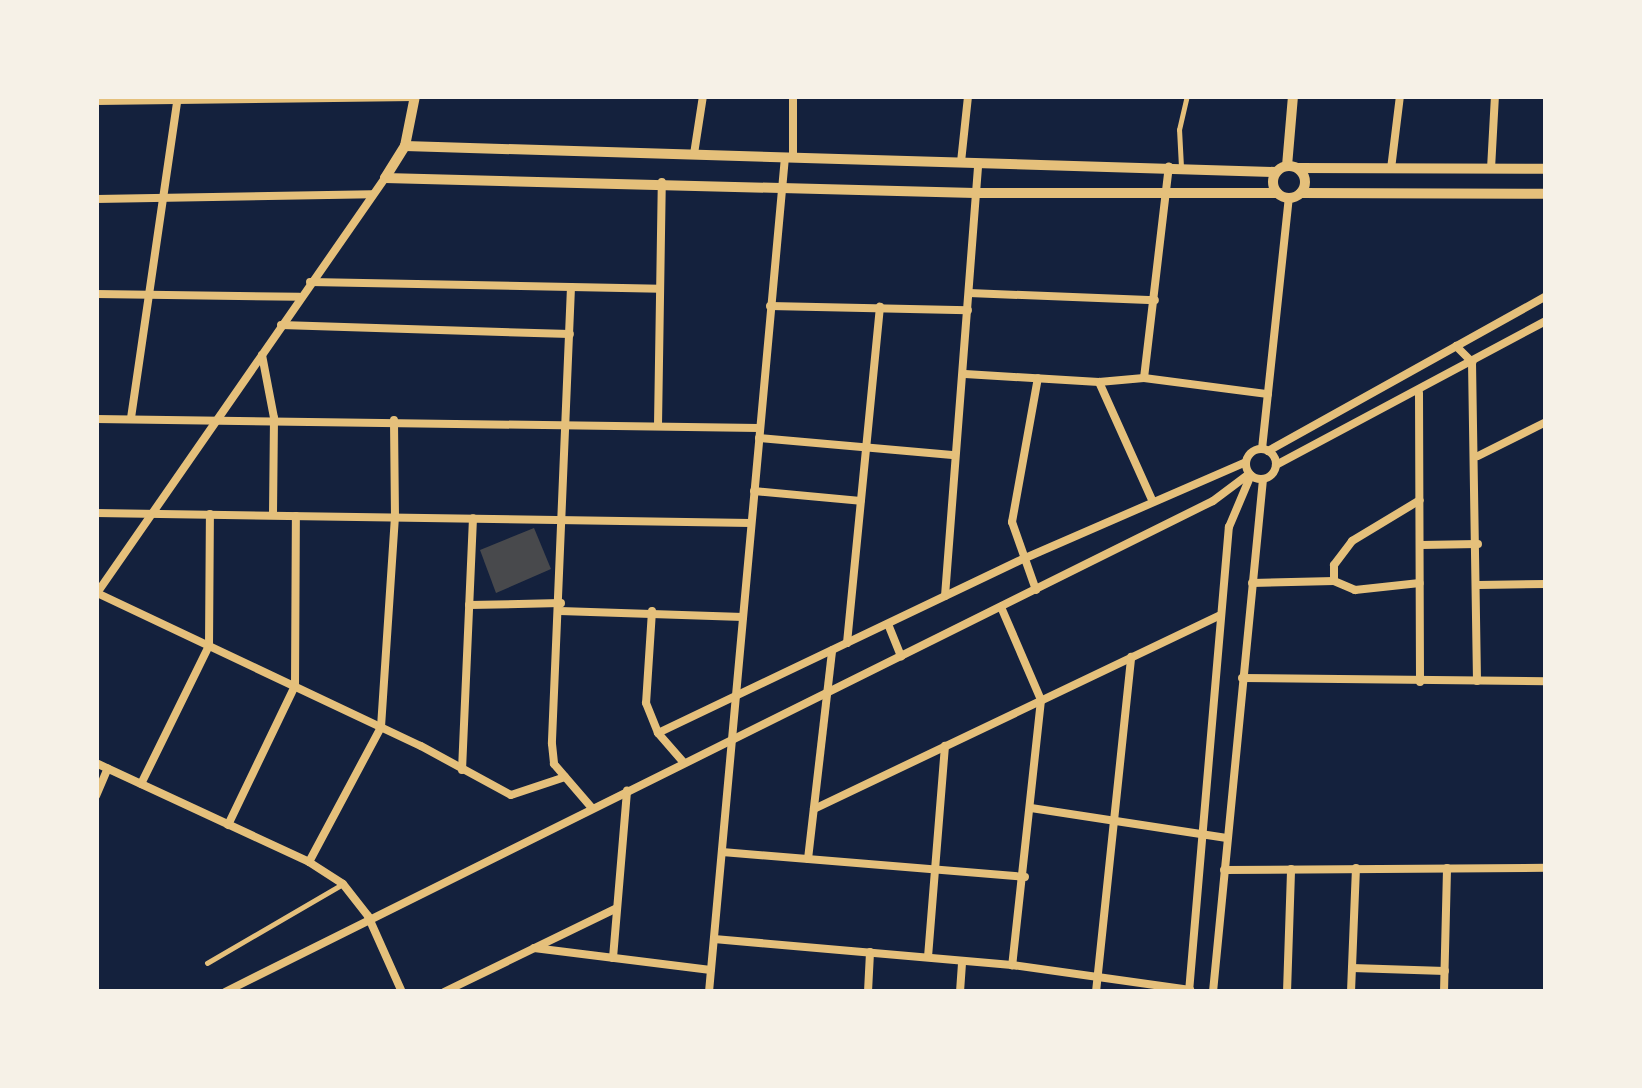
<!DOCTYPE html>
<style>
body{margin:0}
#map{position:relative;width:1642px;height:1088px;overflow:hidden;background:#14213d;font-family:Lato,sans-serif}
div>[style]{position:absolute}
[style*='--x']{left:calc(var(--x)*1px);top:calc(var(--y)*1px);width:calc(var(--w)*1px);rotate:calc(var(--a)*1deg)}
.building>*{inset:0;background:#48494c}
.service>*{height:4.5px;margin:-2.25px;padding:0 2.25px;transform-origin:2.25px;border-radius:2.25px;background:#e5c07b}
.minor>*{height:8px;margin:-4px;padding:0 4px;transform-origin:4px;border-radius:4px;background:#e5c07b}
.minor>.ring{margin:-4px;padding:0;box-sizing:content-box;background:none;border:8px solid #e5c07b;border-radius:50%}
.tertiary>*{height:10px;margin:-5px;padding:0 5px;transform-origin:5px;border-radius:5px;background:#e5c07b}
.tertiary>.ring{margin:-5px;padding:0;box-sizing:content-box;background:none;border:10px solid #e5c07b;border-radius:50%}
span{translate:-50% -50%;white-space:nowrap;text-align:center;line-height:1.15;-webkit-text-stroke:12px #f6f1e7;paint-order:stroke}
.frame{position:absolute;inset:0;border:99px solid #f6f1e7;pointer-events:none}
</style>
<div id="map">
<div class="building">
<i style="clip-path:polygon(534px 528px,551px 569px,496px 593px,480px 550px)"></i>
</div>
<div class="service">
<i style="--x:1181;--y:167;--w:37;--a:-93"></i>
<i style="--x:1179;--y:130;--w:35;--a:-77"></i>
<i style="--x:207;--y:963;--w:157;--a:-30.2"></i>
</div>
<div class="minor">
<i style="--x:793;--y:96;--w:61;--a:90"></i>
<i style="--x:96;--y:101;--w:319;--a:-0.7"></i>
<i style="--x:694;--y:154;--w:59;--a:-81.2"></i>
<i style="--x:961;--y:162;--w:66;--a:-83.9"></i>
<i style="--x:1391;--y:169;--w:74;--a:-83"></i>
<i style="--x:1491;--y:169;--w:73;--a:-86.9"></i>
<i style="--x:96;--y:199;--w:276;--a:-1"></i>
<i style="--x:310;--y:282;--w:350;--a:1.1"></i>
<i style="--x:571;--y:287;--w:457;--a:92.4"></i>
<i style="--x:552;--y:744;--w:20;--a:84"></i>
<i style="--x:554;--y:764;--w:57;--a:49.3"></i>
<i style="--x:969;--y:293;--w:186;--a:2.2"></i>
<i style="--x:96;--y:294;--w:203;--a:0.8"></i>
<i style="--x:770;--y:306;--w:198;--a:1.2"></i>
<i style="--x:281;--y:325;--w:289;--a:1.8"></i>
<i style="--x:1456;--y:346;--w:23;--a:45"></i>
<i style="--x:1472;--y:362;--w:319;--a:89.1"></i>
<i style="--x:262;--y:355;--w:64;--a:79.2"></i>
<i style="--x:274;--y:418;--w:97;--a:90.6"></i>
<i style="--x:965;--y:374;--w:134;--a:3.4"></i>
<i style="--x:1099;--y:382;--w:45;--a:-5.1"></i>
<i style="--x:1144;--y:378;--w:125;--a:7.4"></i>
<i style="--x:1144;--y:378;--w:213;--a:-83.3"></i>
<i style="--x:1099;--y:382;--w:129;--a:65.8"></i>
<i style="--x:1419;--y:393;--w:289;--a:89.8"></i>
<i style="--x:131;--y:418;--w:325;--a:-81.7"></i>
<i style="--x:96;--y:419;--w:663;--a:0.78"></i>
<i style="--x:658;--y:425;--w:243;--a:-89.1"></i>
<i style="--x:759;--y:438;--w:194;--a:5"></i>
<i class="ring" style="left:1246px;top:449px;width:22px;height:22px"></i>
<i style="--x:1262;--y:449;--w:252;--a:-83.9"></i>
<i style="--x:1268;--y:451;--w:318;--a:-29.1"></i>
<i style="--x:1478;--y:456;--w:76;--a:-26.6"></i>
<i style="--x:1276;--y:465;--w:306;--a:-28.1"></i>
<i style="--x:754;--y:491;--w:107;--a:5.3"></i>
<i style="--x:96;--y:513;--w:655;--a:0.87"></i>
<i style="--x:1421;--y:545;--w:57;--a:-1"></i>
<i style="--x:1334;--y:581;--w:16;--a:-90"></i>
<i style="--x:1334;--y:565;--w:30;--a:-53"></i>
<i style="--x:1352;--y:541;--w:79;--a:-31.1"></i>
<i style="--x:1252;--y:583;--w:82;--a:-1.4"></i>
<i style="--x:1334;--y:581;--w:23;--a:23"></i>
<i style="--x:1355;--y:590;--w:65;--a:-6.1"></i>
<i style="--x:1478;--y:585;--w:68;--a:-0.8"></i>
<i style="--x:1036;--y:590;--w:72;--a:-109.4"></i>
<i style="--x:1012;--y:522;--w:146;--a:-79.8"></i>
<i style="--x:97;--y:593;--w:358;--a:25.3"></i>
<i style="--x:421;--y:746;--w:102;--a:28.6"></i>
<i style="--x:511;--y:795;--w:57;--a:-18.4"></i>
<i style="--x:97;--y:593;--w:505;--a:-55.24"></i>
<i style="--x:945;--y:596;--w:434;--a:-85.6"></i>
<i style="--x:469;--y:605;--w:92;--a:-1.2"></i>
<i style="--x:1001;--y:607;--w:101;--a:66.7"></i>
<i style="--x:1041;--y:700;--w:267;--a:96.2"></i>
<i style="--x:560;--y:611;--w:183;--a:1.9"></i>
<i style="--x:652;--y:611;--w:92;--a:93.7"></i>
<i style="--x:646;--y:703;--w:32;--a:68"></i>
<i style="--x:658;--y:733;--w:38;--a:49"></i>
<i style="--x:888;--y:624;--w:35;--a:68"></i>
<i style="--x:847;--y:643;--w:338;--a:-84.4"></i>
<i style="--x:1242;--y:678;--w:304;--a:0.6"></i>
<i style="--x:658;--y:733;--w:404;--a:-25.5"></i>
<i style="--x:1023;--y:559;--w:243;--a:-23.5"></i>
<i style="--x:96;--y:763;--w:235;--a:24.9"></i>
<i style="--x:309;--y:862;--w:40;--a:32.9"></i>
<i style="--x:343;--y:884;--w:41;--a:52"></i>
<i style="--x:368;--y:916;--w:83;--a:65.9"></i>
<i style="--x:462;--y:770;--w:252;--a:-87.5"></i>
<i style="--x:141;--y:784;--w:154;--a:-63.8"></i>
<i style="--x:209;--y:646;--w:132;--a:-89.6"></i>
<i style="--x:96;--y:796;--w:30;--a:-67"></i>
<i style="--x:1031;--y:808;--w:198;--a:8.7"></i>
<i style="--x:814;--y:809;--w:449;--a:-25.5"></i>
<i style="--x:228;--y:825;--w:154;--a:-64.3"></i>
<i style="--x:295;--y:686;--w:170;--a:-89.7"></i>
<i style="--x:722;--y:852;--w:304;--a:4.7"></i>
<i style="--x:808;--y:859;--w:210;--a:-83.4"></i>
<i style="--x:309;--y:862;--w:153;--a:-61.9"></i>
<i style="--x:381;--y:727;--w:210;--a:-86.2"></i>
<i style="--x:395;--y:517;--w:97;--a:-90.6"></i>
<i style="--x:1224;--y:870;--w:322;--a:-0.4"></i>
<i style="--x:714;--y:939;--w:299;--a:5"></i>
<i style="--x:1012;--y:965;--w:180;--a:8"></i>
<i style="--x:534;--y:948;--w:178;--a:7.1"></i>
<i style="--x:928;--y:957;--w:212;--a:-85.4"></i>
<i style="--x:613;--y:958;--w:168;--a:-85.2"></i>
<i style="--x:1352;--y:968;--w:93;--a:1.8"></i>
<i style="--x:225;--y:992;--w:1103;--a:-26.43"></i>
<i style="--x:1213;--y:501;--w:45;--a:-36.9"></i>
<i style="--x:444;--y:992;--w:192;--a:-25.9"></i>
<i style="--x:709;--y:992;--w:838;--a:-84.8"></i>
<i style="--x:868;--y:992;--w:40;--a:-87.1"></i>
<i style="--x:960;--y:992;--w:31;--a:-86"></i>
<i style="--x:1096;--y:992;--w:337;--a:-84"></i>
<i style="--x:1189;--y:992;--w:467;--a:-85.1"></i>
<i style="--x:1229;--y:527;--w:56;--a:-67.1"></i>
<i style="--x:1213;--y:992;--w:515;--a:-84.43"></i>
<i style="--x:1287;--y:992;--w:123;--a:-88.1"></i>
<i style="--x:1351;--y:992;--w:124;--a:-87.7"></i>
<i style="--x:1444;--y:992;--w:124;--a:-88.6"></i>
</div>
<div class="tertiary">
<i style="--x:405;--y:146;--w:871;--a:1.71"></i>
<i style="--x:1287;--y:166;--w:70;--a:-85.1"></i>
<i class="ring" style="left:1273px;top:166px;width:22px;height:22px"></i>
<i style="--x:1298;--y:168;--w:248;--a:0.2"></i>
<i style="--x:385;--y:178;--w:590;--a:1.46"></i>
<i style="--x:975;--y:193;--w:302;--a:0"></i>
<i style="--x:385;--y:178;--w:38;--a:-58"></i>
<i style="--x:405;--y:146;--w:51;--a:-78.7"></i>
<i style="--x:1301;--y:193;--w:245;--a:0.2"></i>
</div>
<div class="frame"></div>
</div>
